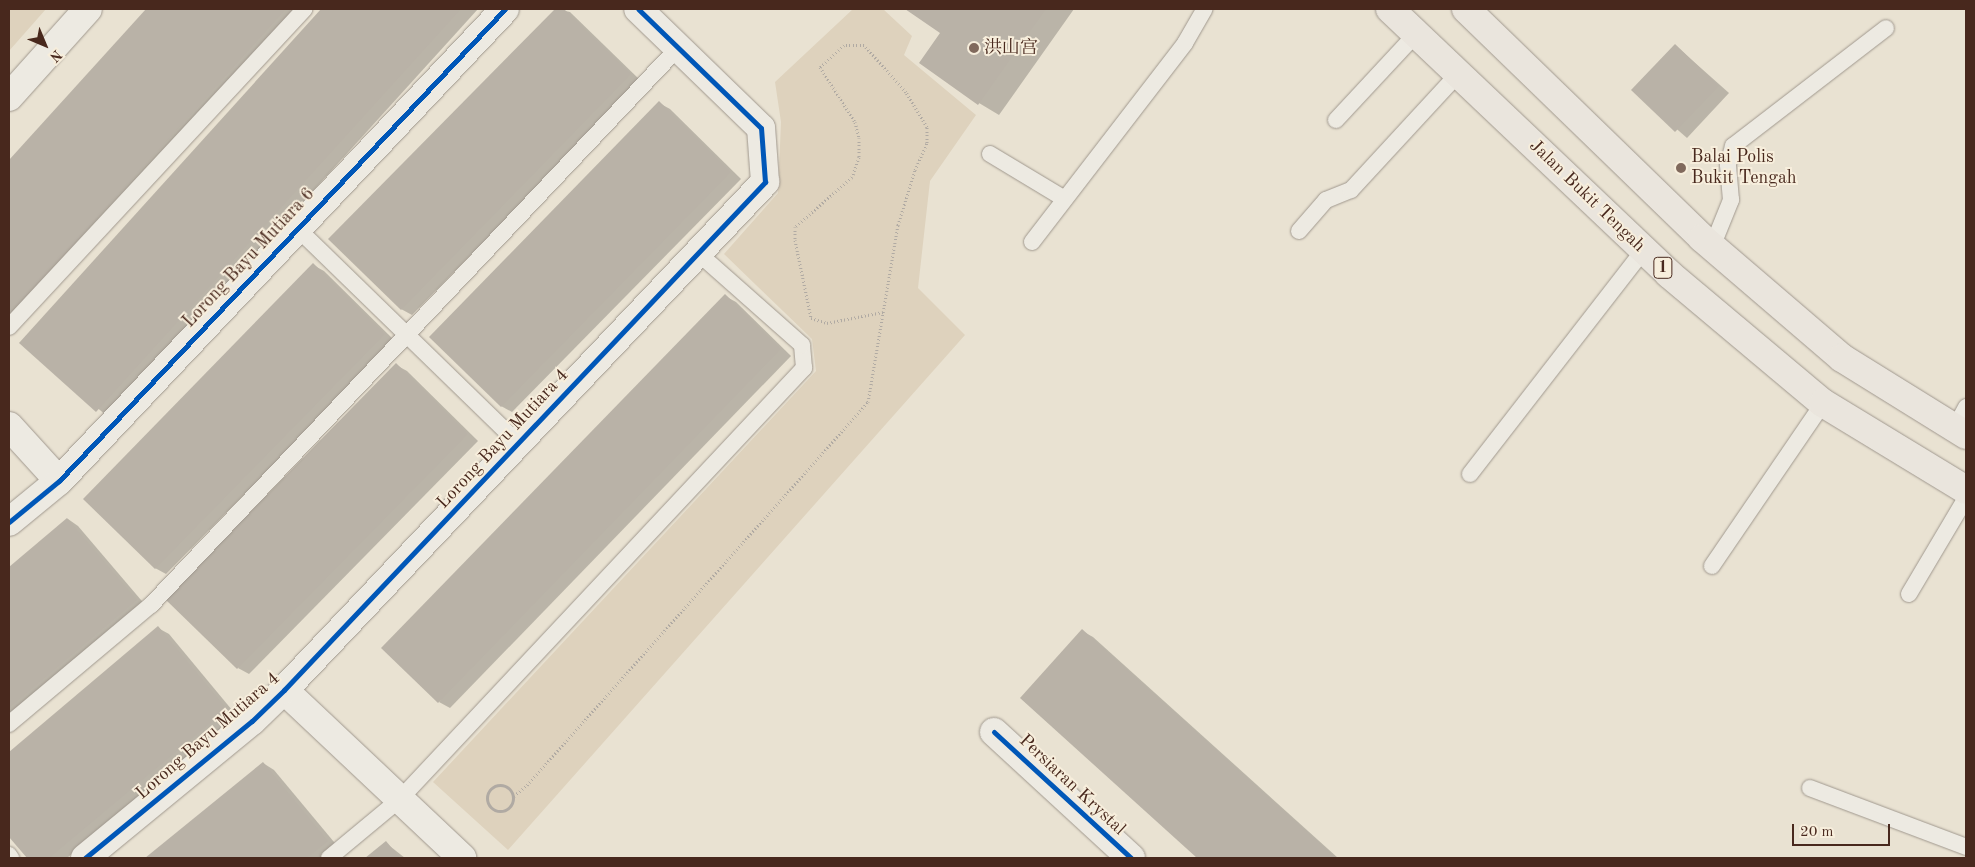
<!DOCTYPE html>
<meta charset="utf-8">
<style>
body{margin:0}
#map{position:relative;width:1975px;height:867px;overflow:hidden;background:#e9e2d2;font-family:"Old Standard TT","Noto Serif SC",serif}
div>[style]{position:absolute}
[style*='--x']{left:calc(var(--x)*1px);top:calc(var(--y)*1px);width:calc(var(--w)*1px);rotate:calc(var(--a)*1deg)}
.green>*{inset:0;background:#ded2bd}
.shadow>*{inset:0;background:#0003}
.building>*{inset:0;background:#b9b2a7}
.path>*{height:3px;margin-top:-1.5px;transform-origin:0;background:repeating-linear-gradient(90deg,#b0aaa3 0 1px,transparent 0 3.5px)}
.path>.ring{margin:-1.5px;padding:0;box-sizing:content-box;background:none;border:3px solid #b0aaa3;border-radius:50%}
.roads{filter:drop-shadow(0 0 1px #a0988e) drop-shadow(0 0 1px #a0988e)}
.service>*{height:16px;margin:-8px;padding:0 8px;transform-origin:8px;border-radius:8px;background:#edeae2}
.minor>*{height:28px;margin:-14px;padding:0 14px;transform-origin:14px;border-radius:14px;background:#edeae2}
.trunk>*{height:28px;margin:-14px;padding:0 14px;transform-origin:14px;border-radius:14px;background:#eae5dd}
.cycleway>*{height:5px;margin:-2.5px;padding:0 2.5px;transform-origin:2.5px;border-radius:2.5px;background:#0057b8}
.dots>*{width:14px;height:14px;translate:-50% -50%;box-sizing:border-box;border:2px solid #f7eedc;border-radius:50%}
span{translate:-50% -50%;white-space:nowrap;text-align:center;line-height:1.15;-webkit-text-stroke:4px #f7eedc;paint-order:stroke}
.shield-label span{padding:1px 4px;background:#f7eedc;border:1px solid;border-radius:4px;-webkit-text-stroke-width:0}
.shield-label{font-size:16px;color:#48281d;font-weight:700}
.poi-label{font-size:18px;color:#48281d}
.left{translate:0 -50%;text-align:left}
.street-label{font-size:18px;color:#48281d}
.frame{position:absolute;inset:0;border:10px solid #48281d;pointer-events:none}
.north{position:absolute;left:20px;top:20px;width:50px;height:50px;-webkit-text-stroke:4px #f7eedc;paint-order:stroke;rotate:135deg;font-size:14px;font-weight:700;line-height:20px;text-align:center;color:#48281d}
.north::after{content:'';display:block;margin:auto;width:18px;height:22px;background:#48281d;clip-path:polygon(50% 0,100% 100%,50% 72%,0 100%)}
.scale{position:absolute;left:1792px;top:824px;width:98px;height:22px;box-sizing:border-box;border:2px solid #48281d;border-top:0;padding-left:6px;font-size:15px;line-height:18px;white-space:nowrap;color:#48281d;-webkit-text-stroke:4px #f7eedc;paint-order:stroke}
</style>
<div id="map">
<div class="green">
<i style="clip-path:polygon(9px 9px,46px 9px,9px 51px)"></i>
<i style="clip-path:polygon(853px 9px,883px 9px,912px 36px,904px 55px,976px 115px,930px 181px,918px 288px,965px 335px,508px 850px,433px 782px,816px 371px,812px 339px,724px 254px,778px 193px,781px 122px,775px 82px)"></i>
</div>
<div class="shadow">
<i style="clip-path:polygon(148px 9px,303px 9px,9px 334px,9px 162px)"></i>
<i style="clip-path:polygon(323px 9px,478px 9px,108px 417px,21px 342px)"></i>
<i style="clip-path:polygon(556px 9px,570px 12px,641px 81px,412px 315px,401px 309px,330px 239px)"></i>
<i style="clip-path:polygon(908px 9px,1074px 9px,999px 115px,979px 103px,942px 33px)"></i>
<i style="clip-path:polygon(1675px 45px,1729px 93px,1687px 138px,1632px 90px)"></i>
<i style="clip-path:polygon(659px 103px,670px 109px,741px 179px,512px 412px,501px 406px)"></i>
<i style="clip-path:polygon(313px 265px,324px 271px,395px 341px,166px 574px,155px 568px)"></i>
<i style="clip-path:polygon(725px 296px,736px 302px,791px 356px,450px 708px,439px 702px)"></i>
<i style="clip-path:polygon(396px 365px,407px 371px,478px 441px,249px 674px,238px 668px)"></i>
<i style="clip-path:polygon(68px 519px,78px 526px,147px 607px,9px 723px,9px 569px)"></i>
<i style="clip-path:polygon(158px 628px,169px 634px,237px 716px,67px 858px,28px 858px,9px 835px,9px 754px)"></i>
<i style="clip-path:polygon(1082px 631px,1093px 637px,1338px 858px,1199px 858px,1021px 698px)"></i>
<i style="clip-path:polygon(263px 763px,274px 770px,339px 848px,325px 858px,147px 858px)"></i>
<i style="clip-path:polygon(386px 843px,405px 858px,367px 858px)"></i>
</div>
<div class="building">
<i style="clip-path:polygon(146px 9px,286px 9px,9px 316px,9px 160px)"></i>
<i style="clip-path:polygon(321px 9px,461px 9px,96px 412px,19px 343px)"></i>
<i style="clip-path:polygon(555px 9px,564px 9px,631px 74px,401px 310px,328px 239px)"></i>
<i style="clip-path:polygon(905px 9px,1046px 9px,978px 105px,919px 63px,940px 33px)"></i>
<i style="clip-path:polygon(1675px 44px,1719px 86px,1675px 132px,1631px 90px)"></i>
<i style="clip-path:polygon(659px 101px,731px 172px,501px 407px,429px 337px)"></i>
<i style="clip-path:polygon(313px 263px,385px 334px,155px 569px,83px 499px)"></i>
<i style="clip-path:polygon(725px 294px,781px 349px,438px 703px,381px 648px)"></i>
<i style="clip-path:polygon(396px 363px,468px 434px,237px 669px,165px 599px)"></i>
<i style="clip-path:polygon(67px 518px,137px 600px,9px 708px,9px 567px)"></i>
<i style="clip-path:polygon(158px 626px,227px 709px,49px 858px,27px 858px,9px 837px,9px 752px)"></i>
<i style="clip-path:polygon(1082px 629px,1336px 858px,1197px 858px,1020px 698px)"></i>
<i style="clip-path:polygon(263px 762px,328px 841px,307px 858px,145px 858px)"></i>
<i style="clip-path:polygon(386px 841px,400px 858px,365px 858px)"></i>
</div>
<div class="path">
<i class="ring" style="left:487px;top:785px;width:23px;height:23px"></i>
<i style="--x:514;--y:796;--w:17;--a:-40"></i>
<i style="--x:527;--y:785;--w:513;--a:-48.32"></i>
<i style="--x:868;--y:402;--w:180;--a:-80.4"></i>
<i style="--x:898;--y:225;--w:58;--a:-72.8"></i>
<i style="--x:915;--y:170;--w:30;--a:-66"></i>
<i style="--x:927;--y:143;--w:16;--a:-90"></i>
<i style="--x:927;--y:127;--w:41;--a:-121"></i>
<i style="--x:906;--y:92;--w:63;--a:-131.8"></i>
<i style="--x:864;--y:45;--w:20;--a:180"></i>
<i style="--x:844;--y:45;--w:33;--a:137"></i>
<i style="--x:820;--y:67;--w:65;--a:57.5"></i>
<i style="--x:855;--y:122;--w:16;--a:76"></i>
<i style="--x:859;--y:138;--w:19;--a:90"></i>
<i style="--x:859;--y:157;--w:21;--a:109"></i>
<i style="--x:852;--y:177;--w:76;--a:138.7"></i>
<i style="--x:795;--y:227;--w:13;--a:90"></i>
<i style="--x:795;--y:240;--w:80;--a:78.4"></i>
<i style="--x:811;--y:318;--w:17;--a:17"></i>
<i style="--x:827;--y:323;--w:57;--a:-11.1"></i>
</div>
<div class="roads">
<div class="service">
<i style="--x:1336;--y:120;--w:117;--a:-47.1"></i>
<i style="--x:990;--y:154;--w:87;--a:31"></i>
<i style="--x:296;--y:227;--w:310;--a:44.2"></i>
<i style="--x:1299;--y:231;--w:41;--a:-48.9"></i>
<i style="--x:1326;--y:200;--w:27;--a:-22"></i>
<i style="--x:1351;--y:190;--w:158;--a:-47.3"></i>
<i style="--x:1032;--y:242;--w:251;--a:-52.4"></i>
<i style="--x:1185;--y:43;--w:39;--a:-60"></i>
<i style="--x:1712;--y:247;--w:51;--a:-68"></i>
<i style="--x:1731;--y:200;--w:36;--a:-95"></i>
<i style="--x:1728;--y:164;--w:19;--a:-74"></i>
<i style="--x:1733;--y:146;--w:193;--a:-37.6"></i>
<i style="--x:9;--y:327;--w:434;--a:-47.1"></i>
<i style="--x:1955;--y:428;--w:24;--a:-62"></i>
<i style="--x:1470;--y:474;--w:284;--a:-52.2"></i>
<i style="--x:1712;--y:566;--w:197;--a:-55.7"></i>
<i style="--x:1909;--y:594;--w:112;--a:-59.3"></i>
<i style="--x:9;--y:724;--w:185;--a:-40"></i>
<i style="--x:151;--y:605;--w:767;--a:-46.59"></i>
<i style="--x:1810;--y:788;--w:167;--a:20.7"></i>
<i style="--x:9;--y:855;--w:4;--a:56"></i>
<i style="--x:329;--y:858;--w:92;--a:-39.7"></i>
<i style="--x:400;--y:799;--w:591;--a:-46.85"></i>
<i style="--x:804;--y:368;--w:23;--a:-95"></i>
<i style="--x:802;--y:345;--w:139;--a:-138.5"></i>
</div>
<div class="minor">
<i style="--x:9;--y:97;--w:118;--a:-48.1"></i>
<i style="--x:9;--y:426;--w:74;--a:47.7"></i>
<i style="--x:9;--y:522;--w:65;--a:-39.4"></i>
<i style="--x:59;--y:481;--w:649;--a:-46.62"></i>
<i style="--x:284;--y:690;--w:245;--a:43.3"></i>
<i style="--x:994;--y:732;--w:186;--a:42.6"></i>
<i style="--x:85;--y:858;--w:216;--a:-39.4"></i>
<i style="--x:252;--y:721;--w:45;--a:-44.1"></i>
<i style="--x:284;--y:690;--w:700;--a:-46.56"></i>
<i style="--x:765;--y:182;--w:54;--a:-94.2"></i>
<i style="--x:761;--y:128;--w:171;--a:-135.9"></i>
</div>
<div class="trunk">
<i style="--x:1390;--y:9;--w:385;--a:43.5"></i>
<i style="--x:1669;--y:274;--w:201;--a:40"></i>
<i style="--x:1823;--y:403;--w:167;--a:31.3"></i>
<i style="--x:1466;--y:9;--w:329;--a:44.1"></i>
<i style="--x:1702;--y:238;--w:184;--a:40.6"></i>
<i style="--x:1842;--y:358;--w:146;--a:31.8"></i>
</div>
</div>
<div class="cycleway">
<i style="--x:9;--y:522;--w:65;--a:-39.4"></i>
<i style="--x:59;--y:481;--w:649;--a:-46.62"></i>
<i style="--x:994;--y:732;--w:186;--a:42.6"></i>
<i style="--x:85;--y:858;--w:216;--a:-39.4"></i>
<i style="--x:252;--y:721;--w:45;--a:-44.1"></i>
<i style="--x:284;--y:690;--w:700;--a:-46.56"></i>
<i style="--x:765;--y:182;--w:54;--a:-94.2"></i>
<i style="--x:761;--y:128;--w:171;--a:-135.9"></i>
</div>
<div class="dots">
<i style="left:974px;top:48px;background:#80695c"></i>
<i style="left:1681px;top:168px;background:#80695c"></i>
</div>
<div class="shield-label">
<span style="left:1663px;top:268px">1</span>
</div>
<div class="poi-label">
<span class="left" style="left:984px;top:48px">洪山宫</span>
<span class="left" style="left:1691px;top:168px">Balai Polis<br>Bukit Tengah</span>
</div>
<div class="street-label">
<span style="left:1587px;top:196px;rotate:44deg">Jalan Bukit Tengah</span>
<span style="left:249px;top:258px;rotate:-47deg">Lorong Bayu Mutiara 6</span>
<span style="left:503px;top:439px;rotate:-47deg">Lorong Bayu Mutiara 4</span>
<span style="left:208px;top:736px;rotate:-41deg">Lorong Bayu Mutiara 4</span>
<span style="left:1072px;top:785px;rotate:43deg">Persiaran Krystal</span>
</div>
<div class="frame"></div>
<div class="north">N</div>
<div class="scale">20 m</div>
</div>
